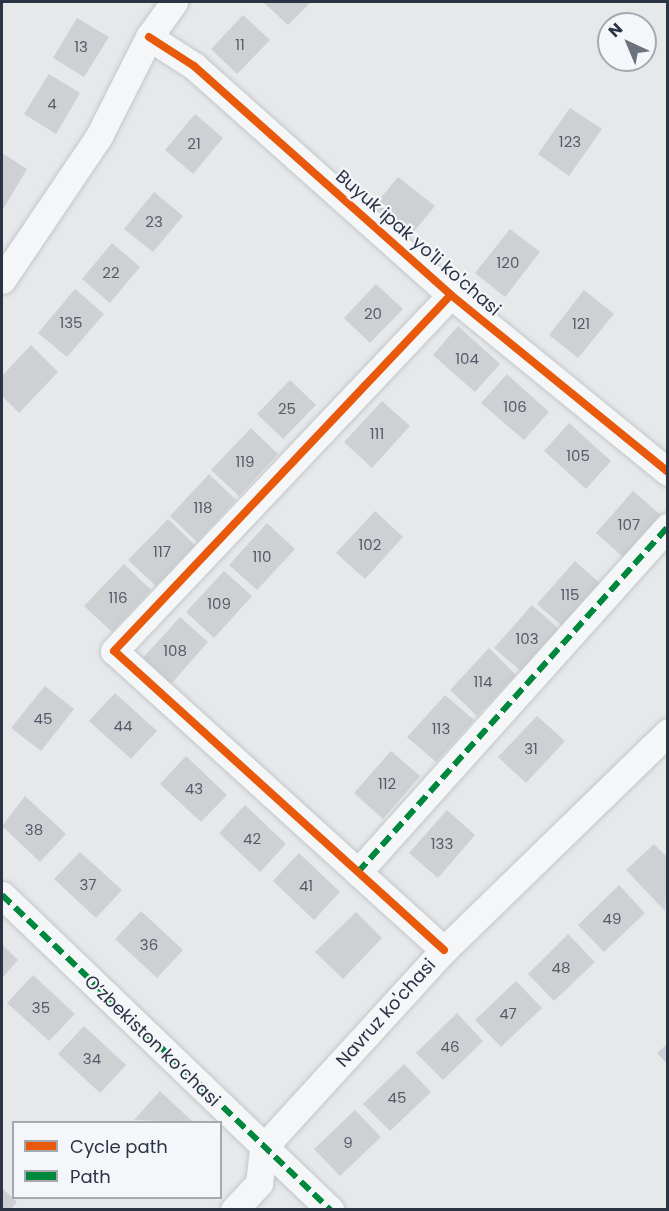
<!DOCTYPE html>
<meta charset="utf-8">
<style>
body{margin:0}
#map{position:relative;width:669px;height:1211px;overflow:hidden;background:#e6e8ea;font-family:Poppins,sans-serif}
div>[style]{position:absolute}
[style*='--x']{left:calc(var(--x)*1px);top:calc(var(--y)*1px);width:calc(var(--w)*1px);rotate:calc(var(--a)*1deg)}
.building>*{inset:0;background:#ced0d3}
.roads{filter:drop-shadow(0 0 2px #c4c6c8) drop-shadow(0 0 2px #c4c6c8)}
.minor>*{height:27px;margin:-13.5px;padding:0 13.5px;transform-origin:13.5px;border-radius:13.5px;background:#f5f6f7}
.quiet>*{height:6px;margin-top:-3px;transform-origin:0;background:repeating-linear-gradient(90deg,#00873e 0 12px,transparent 0 18px)}
.cycleway>*{height:8px;margin:-4px;padding:0 4px;transform-origin:4px;border-radius:4px;background:#e8590c}
span{translate:-50% -50%;white-space:nowrap;text-align:center;line-height:1.15;-webkit-text-stroke:4.5px #f4f6f9;paint-order:stroke}
.number-label{font-size:15px;color:#545c69}
.number-label span{-webkit-text-stroke-width:0}
.street-label{font-size:18px;color:#2b3445}
.frame{position:absolute;inset:0;border:3px solid #2b3445;pointer-events:none}
.legend{position:absolute;left:12px;top:1121px;width:210px;height:78px;box-sizing:border-box;background:#f4f6f9;border:2px solid #a4a8b1;margin:0;padding:8px 10px;list-style:none;font-size:18px;color:#2b3445}
.legend li{display:flex;align-items:center;gap:12px;height:30px}
.legend b{width:30px;border:2px solid #a4a8b1}
.north{position:absolute;left:597px;top:12px;width:60px;height:60px;box-sizing:border-box;background:#f4f6f9;border:2px solid #a4a8b1;border-radius:50%;rotate:316deg;font-size:16px;font-weight:700;line-height:24px;text-align:center;color:#2b3445}
.north::after{content:'';display:block;margin:auto;width:21px;height:27px;background:#6c737f;clip-path:polygon(50% 0,100% 100%,50% 72%,0 100%)}
</style>
<div id="map">
<div class="building">
<i style="clip-path:polygon(263px 2px,311px 2px,288px 25px)"></i>
<i style="clip-path:polygon(243px 15px,270px 40px,237px 74px,211px 49px)"></i>
<i style="clip-path:polygon(77px 18px,109px 37px,84px 77px,53px 58px)"></i>
<i style="clip-path:polygon(49px 74px,80px 93px,56px 134px,24px 114px)"></i>
<i style="clip-path:polygon(570px 108px,602px 129px,569px 176px,538px 154px)"></i>
<i style="clip-path:polygon(195px 114px,223px 138px,193px 174px,165px 150px)"></i>
<i style="clip-path:polygon(2px 153px,27px 169px,2px 211px)"></i>
<i style="clip-path:polygon(398px 177px,435px 206px,411px 235px,375px 205px)"></i>
<i style="clip-path:polygon(154px 192px,183px 216px,153px 252px,124px 229px)"></i>
<i style="clip-path:polygon(510px 229px,540px 252px,505px 297px,475px 273px)"></i>
<i style="clip-path:polygon(112px 243px,140px 267px,110px 303px,82px 279px)"></i>
<i style="clip-path:polygon(376px 284px,403px 309px,370px 343px,344px 318px)"></i>
<i style="clip-path:polygon(75px 289px,104px 314px,67px 357px,38px 333px)"></i>
<i style="clip-path:polygon(584px 290px,614px 314px,578px 358px,549px 335px)"></i>
<i style="clip-path:polygon(458px 326px,500px 364px,475px 392px,433px 355px)"></i>
<i style="clip-path:polygon(31px 345px,58px 372px,19px 413px,2px 396px,2px 376px)"></i>
<i style="clip-path:polygon(507px 374px,549px 412px,524px 440px,481px 403px)"></i>
<i style="clip-path:polygon(290px 380px,316px 405px,283px 439px,257px 414px)"></i>
<i style="clip-path:polygon(382px 401px,410px 426px,372px 468px,344px 442px)"></i>
<i style="clip-path:polygon(569px 423px,611px 461px,586px 489px,544px 451px)"></i>
<i style="clip-path:polygon(251px 428px,278px 454px,239px 496px,211px 470px)"></i>
<i style="clip-path:polygon(209px 474px,236px 500px,197px 542px,170px 516px)"></i>
<i style="clip-path:polygon(633px 491px,662px 516px,624px 558px,596px 533px)"></i>
<i style="clip-path:polygon(375px 511px,403px 537px,365px 579px,336px 553px)"></i>
<i style="clip-path:polygon(168px 519px,195px 545px,156px 586px,128px 560px)"></i>
<i style="clip-path:polygon(267px 523px,295px 549px,257px 590px,229px 565px)"></i>
<i style="clip-path:polygon(575px 561px,603px 586px,566px 629px,537px 604px)"></i>
<i style="clip-path:polygon(124px 564px,151px 590px,112px 632px,84px 606px)"></i>
<i style="clip-path:polygon(224px 571px,252px 596px,214px 638px,186px 612px)"></i>
<i style="clip-path:polygon(532px 605px,560px 630px,523px 673px,494px 648px)"></i>
<i style="clip-path:polygon(180px 617px,208px 642px,171px 684px,142px 659px)"></i>
<i style="clip-path:polygon(489px 648px,516px 675px,477px 716px,450px 690px)"></i>
<i style="clip-path:polygon(45px 686px,74px 709px,41px 751px,11px 728px)"></i>
<i style="clip-path:polygon(115px 693px,157px 731px,131px 759px,89px 721px)"></i>
<i style="clip-path:polygon(445px 695px,474px 720px,436px 762px,407px 737px)"></i>
<i style="clip-path:polygon(537px 716px,565px 741px,526px 783px,498px 757px)"></i>
<i style="clip-path:polygon(391px 751px,420px 776px,383px 819px,354px 793px)"></i>
<i style="clip-path:polygon(186px 756px,227px 795px,201px 822px,160px 784px)"></i>
<i style="clip-path:polygon(25px 796px,66px 834px,40px 862px,2px 826px)"></i>
<i style="clip-path:polygon(245px 805px,286px 844px,260px 872px,219px 833px)"></i>
<i style="clip-path:polygon(447px 810px,475px 835px,438px 878px,409px 853px)"></i>
<i style="clip-path:polygon(654px 844px,668px 858px,665px 911px,626px 870px)"></i>
<i style="clip-path:polygon(80px 852px,122px 890px,96px 918px,54px 879px)"></i>
<i style="clip-path:polygon(299px 853px,340px 892px,314px 920px,273px 881px)"></i>
<i style="clip-path:polygon(619px 885px,645px 913px,604px 952px,578px 925px)"></i>
<i style="clip-path:polygon(141px 911px,183px 950px,157px 978px,115px 939px)"></i>
<i style="clip-path:polygon(356px 912px,382px 938px,343px 979px,315px 952px)"></i>
<i style="clip-path:polygon(568px 934px,595px 962px,554px 1001px,528px 974px)"></i>
<i style="clip-path:polygon(2px 944px,18px 960px,2px 978px)"></i>
<i style="clip-path:polygon(33px 975px,75px 1014px,49px 1041px,7px 1003px)"></i>
<i style="clip-path:polygon(516px 981px,542px 1008px,501px 1047px,475px 1020px)"></i>
<i style="clip-path:polygon(457px 1013px,483px 1041px,443px 1080px,416px 1053px)"></i>
<i style="clip-path:polygon(84px 1026px,126px 1065px,100px 1093px,58px 1054px)"></i>
<i style="clip-path:polygon(668px 1043px,668px 1065px,657px 1053px)"></i>
<i style="clip-path:polygon(404px 1064px,431px 1092px,390px 1131px,363px 1104px)"></i>
<i style="clip-path:polygon(160px 1091px,193px 1122px,134px 1120px)"></i>
<i style="clip-path:polygon(355px 1110px,381px 1137px,340px 1176px,314px 1149px)"></i>
<i style="clip-path:polygon(2px 1188px,17px 1202px,10px 1210px,2px 1210px)"></i>
</div>
<div class="roads">
<div class="minor">
<i style="--x:149;--y:37;--w:54;--a:32.8"></i>
<i style="--x:194;--y:66;--w:344;--a:41.7"></i>
<i style="--x:451;--y:295;--w:280;--a:39.2"></i>
<i style="--x:2;--y:280;--w:174;--a:-56"></i>
<i style="--x:99;--y:136;--w:111;--a:-63.2"></i>
<i style="--x:149;--y:37;--w:43;--a:-54.5"></i>
<i style="--x:358;--y:872;--w:464;--a:-48.1"></i>
<i style="--x:2;--y:895;--w:455;--a:43.8"></i>
<i style="--x:444;--y:950;--w:445;--a:-137.8"></i>
<i style="--x:114;--y:651;--w:490;--a:-46.6"></i>
<i style="--x:234;--y:1210;--w:37;--a:-47"></i>
<i style="--x:259;--y:1183;--w:35;--a:-83"></i>
<i style="--x:263;--y:1148;--w:268;--a:-47.6"></i>
<i style="--x:444;--y:950;--w:313;--a:-44.2"></i>
</div>
</div>
<div class="quiet">
<i style="--x:358;--y:872;--w:464;--a:-48.1"></i>
<i style="--x:2;--y:895;--w:455;--a:43.8"></i>
</div>
<div class="cycleway">
<i style="--x:149;--y:37;--w:54;--a:32.8"></i>
<i style="--x:194;--y:66;--w:344;--a:41.7"></i>
<i style="--x:451;--y:295;--w:280;--a:39.2"></i>
<i style="--x:444;--y:950;--w:445;--a:-137.8"></i>
<i style="--x:114;--y:651;--w:490;--a:-46.6"></i>
</div>
<div class="number-label">
<span style="left:240px;top:45px">11</span>
<span style="left:81px;top:47px">13</span>
<span style="left:52px;top:104px">4</span>
<span style="left:570px;top:142px">123</span>
<span style="left:194px;top:144px">21</span>
<span style="left:154px;top:222px">23</span>
<span style="left:508px;top:263px">120</span>
<span style="left:111px;top:273px">22</span>
<span style="left:373px;top:314px">20</span>
<span style="left:71px;top:323px">135</span>
<span style="left:581px;top:324px">121</span>
<span style="left:467px;top:359px">104</span>
<span style="left:515px;top:407px">106</span>
<span style="left:287px;top:409px">25</span>
<span style="left:377px;top:434px">111</span>
<span style="left:578px;top:456px">105</span>
<span style="left:245px;top:462px">119</span>
<span style="left:203px;top:508px">118</span>
<span style="left:629px;top:525px">107</span>
<span style="left:370px;top:545px">102</span>
<span style="left:162px;top:552px">117</span>
<span style="left:262px;top:557px">110</span>
<span style="left:570px;top:595px">115</span>
<span style="left:118px;top:598px">116</span>
<span style="left:219px;top:604px">109</span>
<span style="left:527px;top:639px">103</span>
<span style="left:175px;top:651px">108</span>
<span style="left:483px;top:682px">114</span>
<span style="left:43px;top:719px">45</span>
<span style="left:123px;top:726px">44</span>
<span style="left:441px;top:729px">113</span>
<span style="left:531px;top:749px">31</span>
<span style="left:387px;top:784px">112</span>
<span style="left:194px;top:789px">43</span>
<span style="left:34px;top:830px">38</span>
<span style="left:252px;top:839px">42</span>
<span style="left:442px;top:844px">133</span>
<span style="left:88px;top:885px">37</span>
<span style="left:306px;top:886px">41</span>
<span style="left:612px;top:919px">49</span>
<span style="left:149px;top:945px">36</span>
<span style="left:561px;top:968px">48</span>
<span style="left:41px;top:1008px">35</span>
<span style="left:508px;top:1014px">47</span>
<span style="left:450px;top:1047px">46</span>
<span style="left:92px;top:1059px">34</span>
<span style="left:397px;top:1098px">45</span>
<span style="left:348px;top:1143px">9</span>
</div>
<div class="street-label">
<span style="left:418px;top:243px;rotate:41deg">Buyuk ipak yo'li ko'chasi</span>
<span style="left:386px;top:1013px;rotate:-48deg">Navruz ko'chasi</span>
<span style="left:152px;top:1041px;rotate:44deg">O‘zbekiston ko‘chasi</span>
</div>
<div class="frame"></div>
<ul class="legend">
<li><b style="height:8px;background:#e8590c"></b>Cycle path</li>
<li><b style="height:8px;background:#00873e"></b>Path</li>
</ul>
<div class="north">N</div>
</div>
